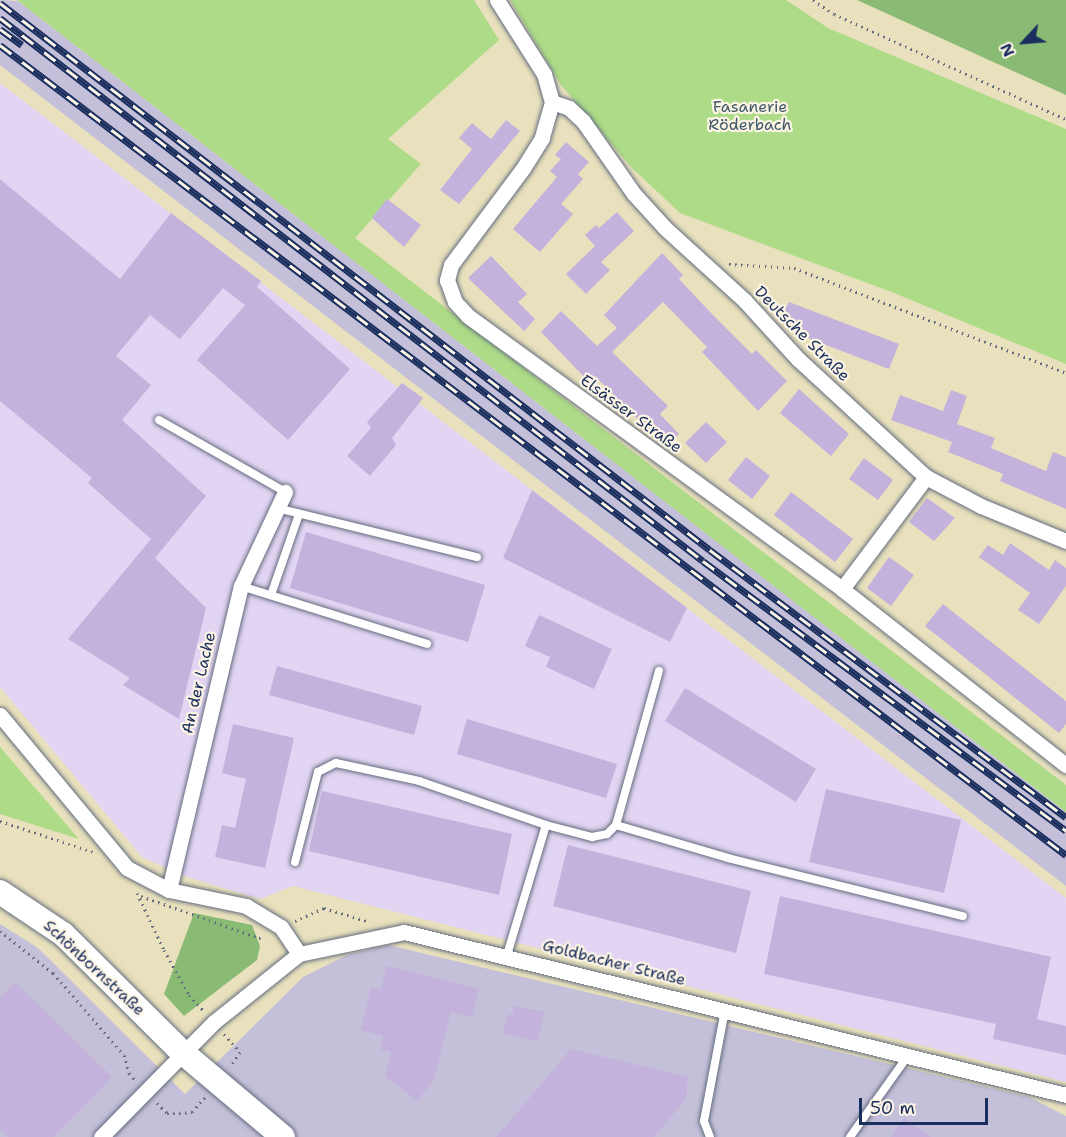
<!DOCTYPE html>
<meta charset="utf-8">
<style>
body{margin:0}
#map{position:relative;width:1066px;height:1137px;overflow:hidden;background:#e9e1bd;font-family:"Shantell Sans",sans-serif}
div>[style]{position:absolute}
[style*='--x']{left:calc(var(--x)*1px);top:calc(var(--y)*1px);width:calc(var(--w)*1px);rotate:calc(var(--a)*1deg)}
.built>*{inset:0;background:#e2d4f3}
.industrial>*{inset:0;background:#c5c0da}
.green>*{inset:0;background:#addb87}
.forest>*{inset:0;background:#8abb74}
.building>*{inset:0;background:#c3b2dc}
.path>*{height:3px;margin-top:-1.5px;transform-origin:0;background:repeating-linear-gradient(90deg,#636d7f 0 1.5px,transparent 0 6px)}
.roads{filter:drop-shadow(0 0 2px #636d7f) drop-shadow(0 0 2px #636d7f)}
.lane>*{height:8px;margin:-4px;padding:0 4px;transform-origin:4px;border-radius:4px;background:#fff}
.street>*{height:15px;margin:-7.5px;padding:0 7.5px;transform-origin:7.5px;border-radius:7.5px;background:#fff}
.primary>*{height:24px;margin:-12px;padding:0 12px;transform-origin:12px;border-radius:12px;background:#fff}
.rail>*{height:7px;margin-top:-3.5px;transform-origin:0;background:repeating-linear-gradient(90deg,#fcf5e5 0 14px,#1b2f5e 0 28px);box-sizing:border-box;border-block:2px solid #1b2f5e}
span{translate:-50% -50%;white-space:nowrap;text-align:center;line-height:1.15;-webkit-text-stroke:4.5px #fcf5e5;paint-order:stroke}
.park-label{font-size:16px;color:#405a68}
.street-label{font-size:16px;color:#1b2f5e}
.north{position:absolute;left:994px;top:12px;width:60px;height:60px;-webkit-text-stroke:4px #fcf5e5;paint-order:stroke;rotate:244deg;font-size:16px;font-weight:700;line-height:24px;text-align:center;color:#1b2f5e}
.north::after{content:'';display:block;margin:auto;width:21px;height:27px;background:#1b2f5e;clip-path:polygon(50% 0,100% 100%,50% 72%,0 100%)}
.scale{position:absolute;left:859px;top:1098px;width:129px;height:27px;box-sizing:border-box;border:3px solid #1b2f5e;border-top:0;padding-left:8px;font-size:18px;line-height:21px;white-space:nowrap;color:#1b2f5e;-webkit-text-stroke:4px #fcf5e5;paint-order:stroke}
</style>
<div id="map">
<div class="built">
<i style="clip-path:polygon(0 83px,1066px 898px,1066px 1082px,293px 886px,260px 899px,187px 877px,142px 857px,0 687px)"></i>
</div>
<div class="industrial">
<i style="clip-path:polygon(0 0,18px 1px,1066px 812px,1066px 886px,0 65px)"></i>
<i style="clip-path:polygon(0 924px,38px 948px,185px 1094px,303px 977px,347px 955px,388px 945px,1029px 1097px,1066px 1116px,1066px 1137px,0 1137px)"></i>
</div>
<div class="green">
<i style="clip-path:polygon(17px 0,474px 0,499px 40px,388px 139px,421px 164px,355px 238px,1066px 785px,1066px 812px)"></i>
<i style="clip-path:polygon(510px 0,786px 0,828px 28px,1066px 129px,1066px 364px,894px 293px,680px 213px,632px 168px,561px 85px)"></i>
<i style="clip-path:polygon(0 747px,79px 839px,0 814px)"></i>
</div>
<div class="forest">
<i style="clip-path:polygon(857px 0,1066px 0,1066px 95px)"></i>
<i style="clip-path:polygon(194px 913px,252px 925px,260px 946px,257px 960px,184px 1016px,164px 994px)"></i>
</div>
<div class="building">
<i style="clip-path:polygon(506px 120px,520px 131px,459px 204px,440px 190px,472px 149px,459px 138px,472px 123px,491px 139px)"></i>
<i style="clip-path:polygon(566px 142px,589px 162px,578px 174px,583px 179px,561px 204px,573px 214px,540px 252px,513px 229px,557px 177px,550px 171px,561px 159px,555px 155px)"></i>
<i style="clip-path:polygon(0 179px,120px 279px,171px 213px,261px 281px,257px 287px,350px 369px,288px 440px,197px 360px,245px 305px,223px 288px,180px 339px,150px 315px,116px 356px,151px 385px,122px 420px,206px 496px,155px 558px,206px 608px,179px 719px,123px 685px,130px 678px,68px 639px,151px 539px,88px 483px,92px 478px,0 401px)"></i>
<i style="clip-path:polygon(387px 199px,421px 225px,404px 247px,372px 218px)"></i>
<i style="clip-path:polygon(617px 212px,634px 231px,601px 262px,610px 270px,586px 294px,566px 274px,595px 246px,585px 235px,596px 225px,599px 228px)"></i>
<i style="clip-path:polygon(662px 253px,683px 275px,679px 279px,713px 315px,752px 354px,756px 350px,787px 381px,758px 411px,702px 352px,707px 347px,663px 302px,612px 352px,668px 406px,660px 414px,679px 434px,665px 447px,595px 376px,589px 382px,541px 332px,561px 311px,597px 346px,617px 328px,604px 315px)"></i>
<i style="clip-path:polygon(491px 256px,527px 294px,518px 302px,535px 319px,524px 331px,468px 278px)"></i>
<i style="clip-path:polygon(789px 302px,899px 344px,889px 369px,789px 331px,781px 316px)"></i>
<i style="clip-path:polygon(402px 383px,423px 398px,392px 438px,396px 445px,370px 476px,347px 456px,371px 428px,367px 422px)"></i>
<i style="clip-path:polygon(799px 389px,849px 434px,831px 456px,780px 413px)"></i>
<i style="clip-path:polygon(951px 390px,967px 396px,957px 424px,995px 438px,991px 448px,1046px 471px,1053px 452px,1066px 457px,1066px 509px,1000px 481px,1003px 474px,948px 452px,952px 442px,891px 420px,900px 395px,943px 411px)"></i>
<i style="clip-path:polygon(706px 422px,727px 442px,706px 463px,685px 443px)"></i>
<i style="clip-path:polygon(746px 457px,770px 476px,752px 499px,728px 480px)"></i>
<i style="clip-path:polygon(864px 458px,893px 480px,878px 500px,849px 479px)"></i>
<i style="clip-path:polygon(532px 490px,687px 608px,670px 642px,503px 558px)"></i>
<i style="clip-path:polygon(791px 492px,853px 539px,835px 562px,774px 515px)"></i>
<i style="clip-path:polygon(927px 498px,955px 518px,934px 541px,909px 522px)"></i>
<i style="clip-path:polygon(306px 532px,485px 585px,468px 642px,290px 588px)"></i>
<i style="clip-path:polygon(1010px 543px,1049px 570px,1055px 560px,1066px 568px,1066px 586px,1039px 624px,1018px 610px,1030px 593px,979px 557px,988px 545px,1003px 555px)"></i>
<i style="clip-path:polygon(889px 557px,914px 575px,891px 606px,867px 588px)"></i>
<i style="clip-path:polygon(943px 604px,1066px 701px,1066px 724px,1059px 733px,925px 626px)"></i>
<i style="clip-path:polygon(539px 615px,612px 649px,594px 689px,546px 667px,550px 657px,525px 646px)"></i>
<i style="clip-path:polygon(277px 666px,422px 706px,414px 735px,269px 695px)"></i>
<i style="clip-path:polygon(685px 688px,816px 769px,796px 802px,665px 721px)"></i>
<i style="clip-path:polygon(467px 719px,617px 764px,606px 798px,457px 754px)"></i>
<i style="clip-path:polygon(233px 724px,294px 738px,265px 868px,215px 857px,222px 825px,235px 828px,246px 779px,222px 773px)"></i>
<i style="clip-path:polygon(826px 789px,961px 820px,944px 893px,809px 862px)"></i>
<i style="clip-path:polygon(322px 791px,512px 834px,499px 895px,309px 851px)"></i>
<i style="clip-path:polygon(568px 845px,751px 891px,736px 953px,553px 906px)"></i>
<i style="clip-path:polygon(780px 896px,1051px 957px,1037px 1019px,1066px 1026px,1066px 1055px,993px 1039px,996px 1024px,764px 974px)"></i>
<i style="clip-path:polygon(387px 966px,479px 989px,472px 1017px,451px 1012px,434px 1080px,417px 1101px,385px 1076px,391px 1052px,380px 1049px,383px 1036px,361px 1030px,371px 987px,381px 990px)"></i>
<i style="clip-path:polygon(15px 982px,112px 1077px,54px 1137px,8px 1137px,0 1129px,0 998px)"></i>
<i style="clip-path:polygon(514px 1006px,544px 1012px,538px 1041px,503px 1034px,508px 1014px,513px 1015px)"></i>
<i style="clip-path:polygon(571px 1049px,688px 1077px,686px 1099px,654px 1137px,496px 1137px)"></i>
<i style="clip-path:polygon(904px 1118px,931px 1137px,891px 1137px)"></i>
</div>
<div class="path">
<i style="--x:813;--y:0;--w:25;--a:34"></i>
<i style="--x:834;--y:14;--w:255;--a:24.4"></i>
<i style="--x:729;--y:264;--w:65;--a:3.5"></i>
<i style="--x:794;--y:268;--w:292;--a:21.1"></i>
<i style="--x:0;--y:821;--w:98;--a:18.4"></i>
<i style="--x:137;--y:893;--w:63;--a:64.7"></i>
<i style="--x:164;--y:950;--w:51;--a:60.9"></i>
<i style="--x:189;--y:995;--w:22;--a:47"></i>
<i style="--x:141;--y:896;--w:125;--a:19.6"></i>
<i style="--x:259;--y:938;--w:5;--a:-22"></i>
<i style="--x:295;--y:921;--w:32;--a:-24"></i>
<i style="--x:324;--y:908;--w:48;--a:16.9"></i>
<i style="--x:0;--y:931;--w:68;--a:38.4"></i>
<i style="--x:53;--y:973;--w:108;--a:49.1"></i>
<i style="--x:124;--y:1055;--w:19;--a:74"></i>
<i style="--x:129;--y:1073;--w:11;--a:49"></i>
<i style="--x:224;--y:1034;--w:24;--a:48"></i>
<i style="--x:240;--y:1052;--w:18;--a:124"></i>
<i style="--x:157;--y:1103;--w:14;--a:45"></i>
<i style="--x:167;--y:1113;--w:25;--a:-2"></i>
<i style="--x:192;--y:1112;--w:20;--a:-49"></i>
</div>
<div class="roads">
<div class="lane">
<i style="--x:159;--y:420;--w:145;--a:29.7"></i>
<i style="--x:277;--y:508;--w:206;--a:13.8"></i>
<i style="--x:241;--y:586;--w:195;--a:17.3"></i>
<i style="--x:271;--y:595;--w:86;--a:-70.9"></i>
<i style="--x:616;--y:825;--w:117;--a:16.4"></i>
<i style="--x:728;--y:858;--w:242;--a:13.9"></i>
<i style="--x:295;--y:862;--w:93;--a:-75.7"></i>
<i style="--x:318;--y:772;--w:20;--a:-27"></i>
<i style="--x:336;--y:763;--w:85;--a:12.2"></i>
<i style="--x:419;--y:781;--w:134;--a:19.1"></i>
<i style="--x:507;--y:955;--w:136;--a:-73.3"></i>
<i style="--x:546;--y:825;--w:48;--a:14.6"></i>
<i style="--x:592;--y:837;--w:15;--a:-11"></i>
<i style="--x:607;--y:834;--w:13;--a:-45"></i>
<i style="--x:616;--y:825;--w:160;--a:-74.4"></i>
<i style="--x:710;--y:1137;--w:17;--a:-111"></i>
<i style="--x:704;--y:1121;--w:113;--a:-79.3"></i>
<i style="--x:850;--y:1137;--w:98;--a:-54.5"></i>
</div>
<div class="street">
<i style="--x:497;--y:0;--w:88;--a:57.6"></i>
<i style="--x:544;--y:74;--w:29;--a:74"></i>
<i style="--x:552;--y:102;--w:37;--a:106"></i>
<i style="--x:542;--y:138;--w:34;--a:122"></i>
<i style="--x:524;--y:167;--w:122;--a:126.7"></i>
<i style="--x:451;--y:265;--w:16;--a:105"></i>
<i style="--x:447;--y:280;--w:23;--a:70"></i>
<i style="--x:455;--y:302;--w:19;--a:47"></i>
<i style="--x:468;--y:316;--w:463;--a:36.1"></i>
<i style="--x:842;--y:589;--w:285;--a:38.2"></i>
<i style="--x:552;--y:102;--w:18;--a:19"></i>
<i style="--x:569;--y:108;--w:19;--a:43"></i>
<i style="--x:583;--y:121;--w:89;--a:55.1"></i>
<i style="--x:634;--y:194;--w:47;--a:47.6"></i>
<i style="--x:666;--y:229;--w:107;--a:42.3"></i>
<i style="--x:745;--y:301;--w:79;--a:47.6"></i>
<i style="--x:798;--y:359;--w:174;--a:42.7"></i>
<i style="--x:926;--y:477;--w:62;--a:27.8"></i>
<i style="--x:981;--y:506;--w:92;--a:22.4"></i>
<i style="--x:842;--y:589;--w:140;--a:-53.1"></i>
<i style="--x:0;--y:715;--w:199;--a:50.3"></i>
<i style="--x:127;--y:868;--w:47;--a:27.6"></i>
<i style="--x:169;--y:890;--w:79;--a:11.7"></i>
<i style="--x:246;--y:906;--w:41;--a:31"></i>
<i style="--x:281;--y:927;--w:32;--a:56"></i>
<i style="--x:169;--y:890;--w:312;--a:-76.7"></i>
<i style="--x:241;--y:586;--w:104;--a:-64.9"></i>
<i style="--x:101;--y:1137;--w:161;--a:-45.5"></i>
<i style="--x:214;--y:1022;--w:109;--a:-38.7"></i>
<i style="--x:299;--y:954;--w:107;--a:-11.8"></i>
<i style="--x:404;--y:932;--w:682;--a:13.83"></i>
</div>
<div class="primary">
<i style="--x:0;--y:892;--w:76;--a:33.7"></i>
<i style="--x:63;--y:934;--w:168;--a:44.8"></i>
<i style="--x:182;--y:1052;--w:132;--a:40.1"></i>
</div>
</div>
<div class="rail">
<i style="--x:0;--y:3;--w:896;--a:37.61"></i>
<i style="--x:710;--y:550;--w:445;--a:36.9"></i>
<i style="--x:0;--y:18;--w:888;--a:37.68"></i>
<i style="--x:703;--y:561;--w:452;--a:36.6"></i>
<i style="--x:0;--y:29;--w:27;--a:36"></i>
<i style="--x:0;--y:45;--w:1339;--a:37.23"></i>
</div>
<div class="park-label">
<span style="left:750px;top:116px">Fasanerie<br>Röderbach</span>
</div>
<div class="street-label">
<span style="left:802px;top:334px;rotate:45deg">Deutsche Straße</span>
<span style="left:631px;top:414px;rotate:36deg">Elsässer Straße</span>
<span style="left:199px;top:683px;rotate:-77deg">An der Lache</span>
<span style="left:614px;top:963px;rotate:14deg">Goldbacher Straße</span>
<span style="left:94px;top:968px;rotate:43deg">Schönbornstraße</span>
</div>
<div class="north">N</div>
<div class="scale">50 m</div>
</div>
